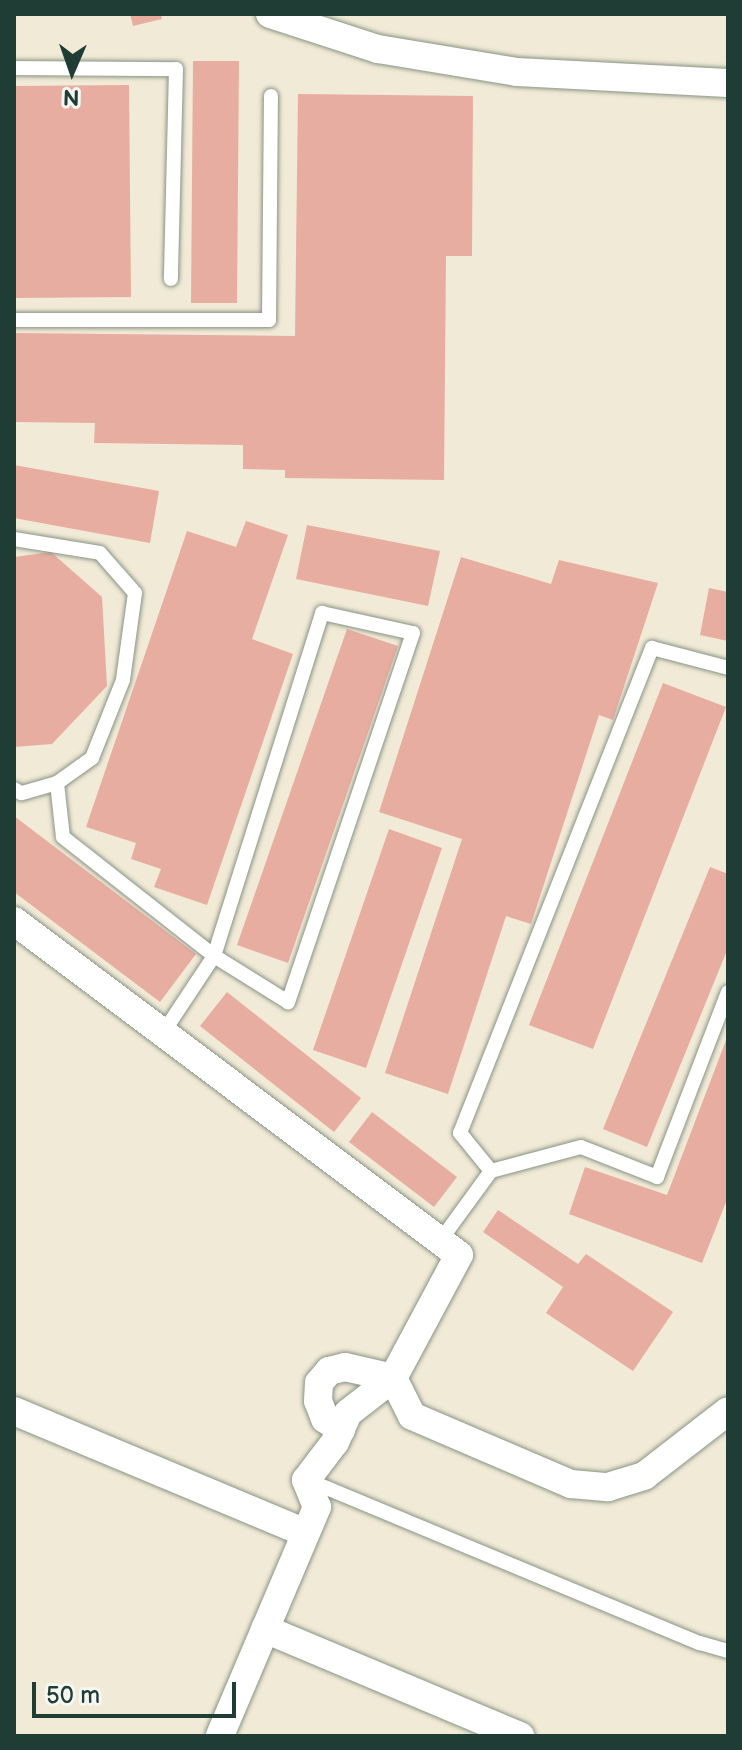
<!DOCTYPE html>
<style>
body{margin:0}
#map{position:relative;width:742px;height:1750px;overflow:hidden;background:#f1ead6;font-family:"Balsamiq Sans",sans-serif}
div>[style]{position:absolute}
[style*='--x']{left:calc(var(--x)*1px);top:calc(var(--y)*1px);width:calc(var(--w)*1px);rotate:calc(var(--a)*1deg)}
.building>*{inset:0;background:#e8ada1}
.roads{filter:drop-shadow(0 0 2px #889485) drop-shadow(0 0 2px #889485)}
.lane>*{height:14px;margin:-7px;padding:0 7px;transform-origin:7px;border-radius:7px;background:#fff}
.street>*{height:28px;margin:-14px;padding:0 14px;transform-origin:14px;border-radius:14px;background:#fff}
span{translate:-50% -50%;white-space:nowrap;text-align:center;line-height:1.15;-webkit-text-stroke:6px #f6f6f2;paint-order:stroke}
.frame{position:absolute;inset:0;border:16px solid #1f3d34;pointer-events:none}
.north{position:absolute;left:32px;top:32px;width:80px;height:80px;-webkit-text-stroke:6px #f6f6f2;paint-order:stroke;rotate:182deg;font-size:22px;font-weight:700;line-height:32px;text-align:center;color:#1f3d34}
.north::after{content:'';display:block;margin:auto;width:28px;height:36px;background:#1f3d34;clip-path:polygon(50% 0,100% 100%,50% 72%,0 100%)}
.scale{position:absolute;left:32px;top:1682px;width:204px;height:36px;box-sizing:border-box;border:4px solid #1f3d34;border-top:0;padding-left:10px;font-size:24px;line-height:28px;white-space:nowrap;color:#1f3d34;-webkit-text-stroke:6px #f6f6f2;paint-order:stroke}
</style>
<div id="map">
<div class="building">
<i style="clip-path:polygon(130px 14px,161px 14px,162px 19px,133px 26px)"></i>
<i style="clip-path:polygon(193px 61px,239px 61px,237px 303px,191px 303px)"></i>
<i style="clip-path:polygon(129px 85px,131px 297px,14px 298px,14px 86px)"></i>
<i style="clip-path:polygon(298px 94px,473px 96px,472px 256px,446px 256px,444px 480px,285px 478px,285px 470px,243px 469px,243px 445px,94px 443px,95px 423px,14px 422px,14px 333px,295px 336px)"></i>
<i style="clip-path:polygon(14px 465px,159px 491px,150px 543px,14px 518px)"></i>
<i style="clip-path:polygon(246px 521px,288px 535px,252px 639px,293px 654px,207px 905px,154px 887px,161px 869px,131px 859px,136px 843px,86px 827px,187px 531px,236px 547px)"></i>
<i style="clip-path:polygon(307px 525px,440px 551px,428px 606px,296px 579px)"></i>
<i style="clip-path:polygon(51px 552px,102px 597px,107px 686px,52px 744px,14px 747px,14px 557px)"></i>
<i style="clip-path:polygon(461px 557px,551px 584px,559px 560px,658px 583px,613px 720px,599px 715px,531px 924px,506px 916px,448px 1094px,385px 1073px,462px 839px,379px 812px)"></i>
<i style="clip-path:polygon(709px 588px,728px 592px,728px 641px,700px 635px)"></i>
<i style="clip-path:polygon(347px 629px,398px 646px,288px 963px,237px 945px)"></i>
<i style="clip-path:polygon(663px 683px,726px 707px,593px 1049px,529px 1025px)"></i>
<i style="clip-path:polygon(14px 816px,196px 954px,160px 1002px,14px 892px)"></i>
<i style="clip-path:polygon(389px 829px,442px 848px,366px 1068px,313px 1050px)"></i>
<i style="clip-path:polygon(710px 867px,728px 874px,728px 948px,647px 1147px,603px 1129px)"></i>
<i style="clip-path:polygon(227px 992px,361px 1098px,334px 1132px,200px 1026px)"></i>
<i style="clip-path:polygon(728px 1035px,728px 1197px,702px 1263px,569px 1214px,585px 1167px,667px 1195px)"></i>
<i style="clip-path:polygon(372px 1112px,457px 1177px,434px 1207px,349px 1142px)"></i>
<i style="clip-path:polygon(498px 1210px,578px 1264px,586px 1254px,673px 1312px,633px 1371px,546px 1313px,563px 1287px,483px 1232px)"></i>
</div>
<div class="roads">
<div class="lane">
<i style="--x:14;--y:68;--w:162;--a:0.4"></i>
<i style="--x:176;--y:69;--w:210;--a:91.4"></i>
<i style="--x:14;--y:320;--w:255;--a:0"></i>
<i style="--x:269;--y:320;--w:224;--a:-89.5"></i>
<i style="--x:14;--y:539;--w:87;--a:9.2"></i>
<i style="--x:100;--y:553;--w:53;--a:48.8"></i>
<i style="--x:135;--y:593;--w:88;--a:97.9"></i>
<i style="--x:123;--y:680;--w:84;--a:111.7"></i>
<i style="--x:92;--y:758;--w:43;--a:144.5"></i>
<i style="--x:57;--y:783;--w:37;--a:164"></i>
<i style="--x:21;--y:793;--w:8;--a:-150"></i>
<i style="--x:57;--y:783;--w:54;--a:83.7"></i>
<i style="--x:63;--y:837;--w:192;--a:38.2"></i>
<i style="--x:214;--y:956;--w:360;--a:-72.5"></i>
<i style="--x:322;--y:613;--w:93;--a:12.4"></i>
<i style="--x:413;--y:633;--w:390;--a:108.7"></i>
<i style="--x:288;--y:1002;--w:87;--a:-148.1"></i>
<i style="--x:214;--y:956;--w:92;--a:123.5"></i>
<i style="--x:491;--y:1171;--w:49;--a:-129.2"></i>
<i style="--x:460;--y:1133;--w:522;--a:-68.4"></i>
<i style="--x:652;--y:648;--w:79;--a:14.7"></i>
<i style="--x:440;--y:1241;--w:87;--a:-53.9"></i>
<i style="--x:491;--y:1171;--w:93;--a:-14.9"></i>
<i style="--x:581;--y:1147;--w:82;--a:21.5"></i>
<i style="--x:657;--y:1177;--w:198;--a:-69"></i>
<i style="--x:310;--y:1481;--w:422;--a:22.6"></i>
<i style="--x:700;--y:1643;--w:29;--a:16"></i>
</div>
<div class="street">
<i style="--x:270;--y:14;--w:114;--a:18"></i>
<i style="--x:378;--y:49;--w:141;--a:9.4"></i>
<i style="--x:517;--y:72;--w:211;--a:3"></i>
<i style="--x:14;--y:921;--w:556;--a:36.89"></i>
<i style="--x:459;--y:1255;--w:140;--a:118.2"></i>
<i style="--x:393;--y:1378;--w:57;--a:142.1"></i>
<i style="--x:348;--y:1413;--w:32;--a:114"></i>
<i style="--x:335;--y:1442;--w:48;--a:127.3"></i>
<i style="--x:306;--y:1480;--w:29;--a:68"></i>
<i style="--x:317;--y:1507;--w:249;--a:113"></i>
<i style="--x:14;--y:1411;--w:316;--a:22.7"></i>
<i style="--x:341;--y:1430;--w:19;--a:-145"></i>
<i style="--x:325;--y:1419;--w:19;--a:-111"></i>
<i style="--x:318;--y:1401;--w:18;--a:-87"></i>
<i style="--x:319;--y:1383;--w:16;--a:-50"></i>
<i style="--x:329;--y:1371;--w:16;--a:-14"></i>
<i style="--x:345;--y:1367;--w:49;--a:12.9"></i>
<i style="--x:393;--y:1378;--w:42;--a:63.4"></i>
<i style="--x:412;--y:1416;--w:173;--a:23.2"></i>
<i style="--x:571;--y:1484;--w:37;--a:5"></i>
<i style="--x:608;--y:1487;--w:38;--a:-17"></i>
<i style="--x:644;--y:1476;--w:106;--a:-37.7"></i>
<i style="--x:265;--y:1629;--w:277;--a:22.8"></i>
</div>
</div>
<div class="frame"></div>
<div class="north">N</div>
<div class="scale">50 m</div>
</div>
